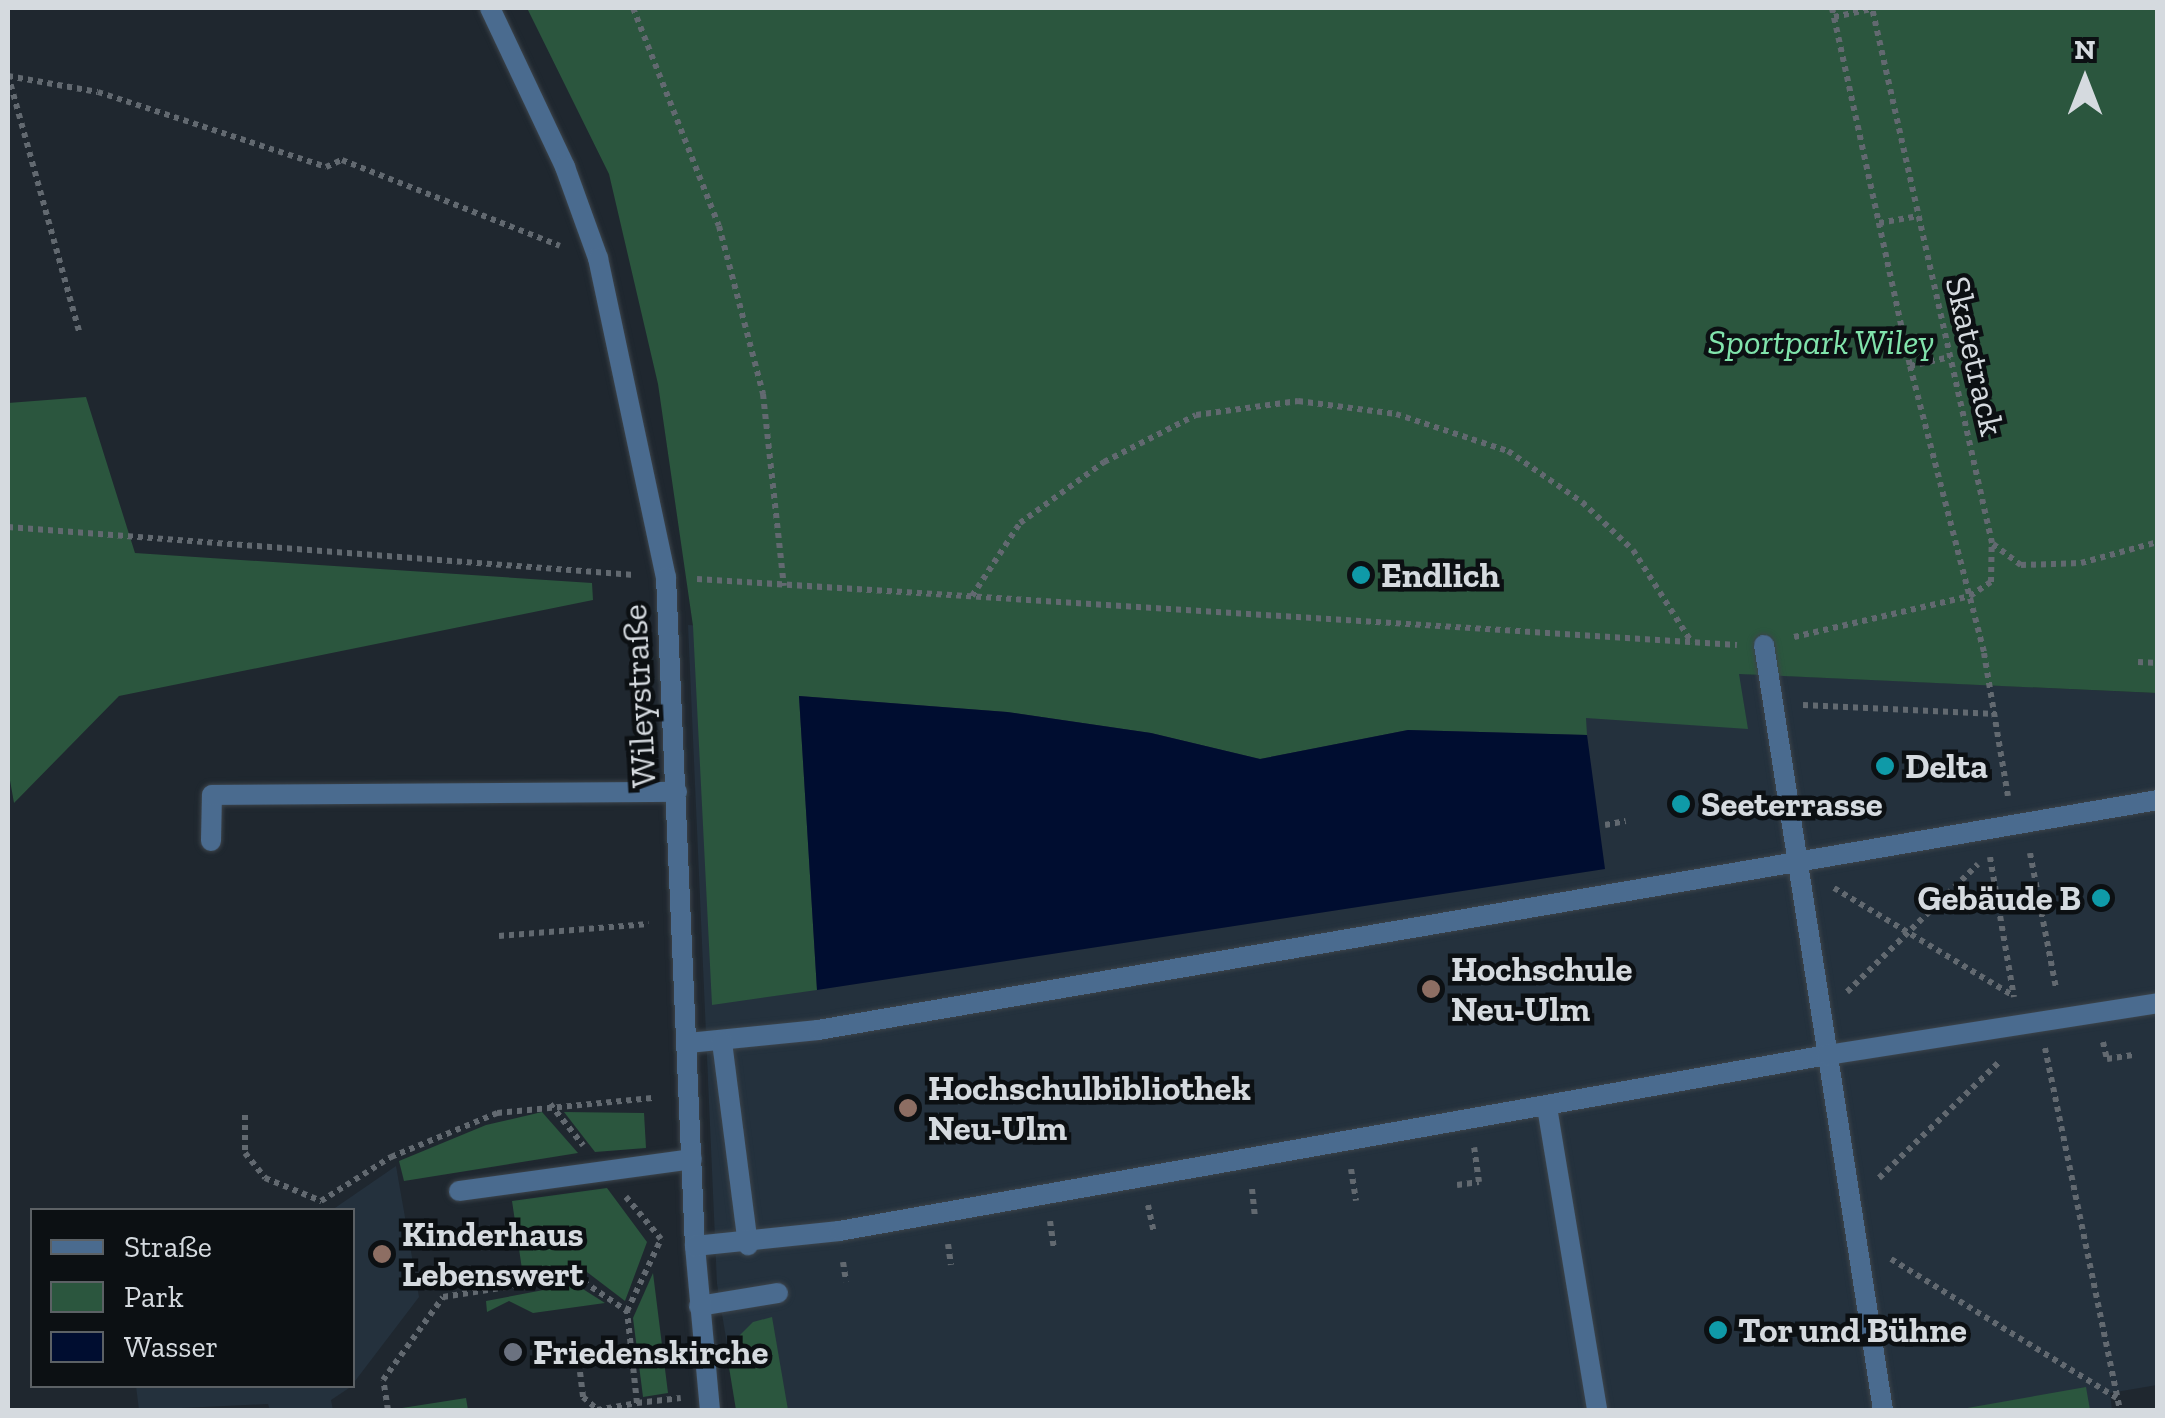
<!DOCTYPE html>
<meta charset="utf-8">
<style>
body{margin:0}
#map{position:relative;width:2165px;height:1418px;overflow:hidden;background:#1f272f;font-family:"Zilla Slab",serif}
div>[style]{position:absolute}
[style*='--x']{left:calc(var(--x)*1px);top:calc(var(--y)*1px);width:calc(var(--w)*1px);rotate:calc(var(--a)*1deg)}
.built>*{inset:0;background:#24313d}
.green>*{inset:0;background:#2b563e}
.water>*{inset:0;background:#000d30}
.path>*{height:6px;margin-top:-3px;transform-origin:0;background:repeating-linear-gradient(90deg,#626970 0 5px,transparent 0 10px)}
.roads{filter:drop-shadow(0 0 2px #3c444b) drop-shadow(0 0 2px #3c444b)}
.lane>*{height:20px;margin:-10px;padding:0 10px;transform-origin:10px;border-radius:10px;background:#4a6b8f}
.street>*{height:20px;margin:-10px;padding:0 10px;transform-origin:10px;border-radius:10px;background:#4a6b8f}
.dots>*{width:28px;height:28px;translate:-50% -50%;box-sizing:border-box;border:5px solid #0c1013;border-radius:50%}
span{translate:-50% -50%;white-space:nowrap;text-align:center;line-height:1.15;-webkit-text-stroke:9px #0c1013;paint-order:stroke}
.park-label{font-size:35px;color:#81e4ac;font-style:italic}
.street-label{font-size:35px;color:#d5dadf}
.poi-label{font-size:35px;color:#d5dadf;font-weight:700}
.left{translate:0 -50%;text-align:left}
.right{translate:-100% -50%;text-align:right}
.frame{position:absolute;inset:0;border:10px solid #d5dadf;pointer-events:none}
.legend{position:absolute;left:30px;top:1208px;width:325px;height:180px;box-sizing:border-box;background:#0c1013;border:2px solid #5c6165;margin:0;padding:12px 18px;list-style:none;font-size:30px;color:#d5dadf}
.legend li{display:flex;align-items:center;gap:20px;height:50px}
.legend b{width:50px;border:2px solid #5c6165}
.north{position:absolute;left:2035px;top:30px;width:100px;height:100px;-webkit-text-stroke:8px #0c1013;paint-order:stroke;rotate:0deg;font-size:28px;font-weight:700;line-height:40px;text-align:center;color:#d5dadf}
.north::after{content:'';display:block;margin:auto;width:35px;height:45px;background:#d5dadf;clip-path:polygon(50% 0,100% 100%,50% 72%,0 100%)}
</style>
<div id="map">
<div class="built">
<i style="clip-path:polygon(688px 625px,2157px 693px,2157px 1385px,2110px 1393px,2112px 1410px,738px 1410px,717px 1284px)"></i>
<i style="clip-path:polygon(396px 1166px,419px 1297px,352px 1385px,352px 1210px,332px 1210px)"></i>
<i style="clip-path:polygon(136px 1386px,352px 1386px,331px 1400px,333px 1410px,270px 1410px,268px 1404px,139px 1410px)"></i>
</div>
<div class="green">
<i style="clip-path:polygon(527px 8px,2157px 8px,2157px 693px,1739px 674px,1748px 729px,1586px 718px,1587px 735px,1408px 730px,1260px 759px,1151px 733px,1007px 712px,799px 696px,817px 990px,712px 1005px,693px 626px,658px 384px,609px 174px)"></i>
<i style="clip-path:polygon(86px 397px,135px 553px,592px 583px,593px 600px,119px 696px,14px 803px,8px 769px,8px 403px)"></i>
<i style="clip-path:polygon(542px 1112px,578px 1153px,404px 1181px,399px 1161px,486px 1125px)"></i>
<i style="clip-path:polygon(564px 1112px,644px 1113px,646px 1148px,595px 1152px)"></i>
<i style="clip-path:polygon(607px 1188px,647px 1242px,625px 1301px,583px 1269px,523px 1276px,512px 1201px)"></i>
<i style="clip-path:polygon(653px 1273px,668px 1393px,643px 1397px,633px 1318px)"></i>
<i style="clip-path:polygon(575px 1284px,605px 1303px,533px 1313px,509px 1301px,487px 1312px,486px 1301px)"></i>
<i style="clip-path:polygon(772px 1317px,788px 1410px,736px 1410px,726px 1349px,753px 1322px)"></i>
<i style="clip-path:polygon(2086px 1387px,2090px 1410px,1956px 1410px)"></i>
<i style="clip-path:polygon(466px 1398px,468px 1410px,402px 1408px)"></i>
</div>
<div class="water">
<i style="clip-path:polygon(799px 696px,1007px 712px,1151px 733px,1260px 759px,1408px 730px,1587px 735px,1605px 869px,817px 990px)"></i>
</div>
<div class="path">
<i style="--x:633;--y:8;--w:234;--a:68.5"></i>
<i style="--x:719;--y:226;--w:174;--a:75.3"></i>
<i style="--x:763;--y:394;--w:193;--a:83.8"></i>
<i style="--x:1832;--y:8;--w:366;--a:77.7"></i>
<i style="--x:1910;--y:366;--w:296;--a:75.5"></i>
<i style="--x:1984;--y:653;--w:145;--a:80.5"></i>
<i style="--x:1834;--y:17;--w:39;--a:-12"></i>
<i style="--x:8;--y:75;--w:266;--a:74.5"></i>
<i style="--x:8;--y:76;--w:91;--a:10.1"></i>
<i style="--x:98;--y:92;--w:240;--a:18.2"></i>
<i style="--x:326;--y:167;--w:17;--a:-24"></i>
<i style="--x:342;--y:160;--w:234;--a:21.5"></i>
<i style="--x:1879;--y:223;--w:40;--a:-10"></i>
<i style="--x:1910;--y:366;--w:41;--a:-12.7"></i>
<i style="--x:8;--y:527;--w:628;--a:4.38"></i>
<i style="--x:1993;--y:544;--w:35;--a:37"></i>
<i style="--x:2021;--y:565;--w:60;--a:-1.9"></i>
<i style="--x:2081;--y:563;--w:80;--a:-15.3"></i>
<i style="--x:697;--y:579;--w:1042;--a:3.63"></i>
<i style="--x:972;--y:596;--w:87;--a:-56.7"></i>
<i style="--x:1020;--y:523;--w:104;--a:-36"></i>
<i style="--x:1104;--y:462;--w:103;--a:-27.1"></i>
<i style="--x:1196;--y:415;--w:103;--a:-7.8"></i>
<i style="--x:1298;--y:401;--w:99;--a:7.6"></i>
<i style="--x:1396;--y:414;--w:118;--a:18.3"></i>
<i style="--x:1508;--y:451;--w:90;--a:34.6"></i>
<i style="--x:1582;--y:502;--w:70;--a:43.3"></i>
<i style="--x:1633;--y:550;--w:110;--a:57.6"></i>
<i style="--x:1794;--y:637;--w:181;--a:-13.1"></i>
<i style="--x:1970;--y:596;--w:25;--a:-34"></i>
<i style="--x:1991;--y:582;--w:39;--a:-89"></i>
<i style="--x:1992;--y:543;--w:548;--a:-102.64"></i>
<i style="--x:2138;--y:662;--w:20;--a:3"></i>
<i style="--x:1803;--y:705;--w:193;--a:2.7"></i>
<i style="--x:1605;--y:825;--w:21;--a:-11"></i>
<i style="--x:2030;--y:853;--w:137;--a:79.1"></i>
<i style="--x:1990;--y:857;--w:142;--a:80.3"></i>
<i style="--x:1834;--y:888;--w:208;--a:31"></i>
<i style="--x:499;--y:936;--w:150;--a:-4.6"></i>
<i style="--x:1847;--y:992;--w:183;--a:-44.3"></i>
<i style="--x:2103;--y:1042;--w:17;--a:77"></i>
<i style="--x:2107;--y:1059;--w:26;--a:-9"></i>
<i style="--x:2045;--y:1048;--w:370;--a:78.3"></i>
<i style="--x:550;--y:1104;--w:53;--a:51.2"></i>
<i style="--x:245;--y:1115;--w:38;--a:90"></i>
<i style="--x:245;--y:1153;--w:32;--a:51"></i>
<i style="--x:265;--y:1178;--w:61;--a:22.3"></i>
<i style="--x:321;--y:1201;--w:83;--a:-32.2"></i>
<i style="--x:391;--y:1157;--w:115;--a:-22.5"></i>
<i style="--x:497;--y:1113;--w:156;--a:-5.5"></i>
<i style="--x:1351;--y:1169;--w:32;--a:81"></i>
<i style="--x:1879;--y:1178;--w:167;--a:-44"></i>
<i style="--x:1457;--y:1185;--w:22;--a:-8"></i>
<i style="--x:1479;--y:1182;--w:35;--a:-98"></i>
<i style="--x:1252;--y:1189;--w:28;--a:84"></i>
<i style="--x:1148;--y:1205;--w:29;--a:78"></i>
<i style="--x:1050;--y:1221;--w:29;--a:82"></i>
<i style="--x:948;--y:1244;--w:21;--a:82"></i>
<i style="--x:1891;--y:1259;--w:265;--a:31.6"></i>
<i style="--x:843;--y:1262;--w:20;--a:81"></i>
<i style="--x:580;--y:1372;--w:25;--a:83"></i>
<i style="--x:583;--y:1397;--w:18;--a:41"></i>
<i style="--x:637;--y:1403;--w:44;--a:-6.5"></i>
<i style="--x:388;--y:1410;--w:30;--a:-99"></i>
<i style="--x:383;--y:1380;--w:102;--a:-54.1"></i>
<i style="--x:443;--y:1297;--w:134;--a:-9"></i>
<i style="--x:575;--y:1276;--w:63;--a:33.9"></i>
<i style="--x:597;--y:1410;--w:41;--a:-9.9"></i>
<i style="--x:637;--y:1403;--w:93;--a:-96.2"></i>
<i style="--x:627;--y:1311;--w:80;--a:-64.7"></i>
<i style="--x:661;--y:1239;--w:55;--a:-129.8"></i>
</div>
<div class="roads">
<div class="lane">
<i style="--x:211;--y:841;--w:46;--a:-88.8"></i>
<i style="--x:212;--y:795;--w:465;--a:-0.4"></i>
<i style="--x:688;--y:1043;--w:131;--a:-5.7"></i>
<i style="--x:818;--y:1030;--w:1360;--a:-9.74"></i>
<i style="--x:1547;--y:1107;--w:307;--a:80.6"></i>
<i style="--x:459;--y:1191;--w:235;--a:-7.8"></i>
<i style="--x:699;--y:1306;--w:80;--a:-9.3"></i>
</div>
<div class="street">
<i style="--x:490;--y:8;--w:176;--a:64.7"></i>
<i style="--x:565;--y:167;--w:97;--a:70.1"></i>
<i style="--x:598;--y:258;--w:326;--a:78"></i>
<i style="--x:666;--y:577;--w:670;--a:87.52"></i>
<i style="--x:695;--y:1246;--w:165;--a:84.8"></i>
<i style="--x:1764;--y:645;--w:774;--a:81.16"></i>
<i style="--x:722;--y:1042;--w:205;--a:82.7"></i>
<i style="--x:695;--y:1246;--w:145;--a:-5.9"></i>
<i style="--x:839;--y:1231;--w:1004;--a:-10.1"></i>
<i style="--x:1827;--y:1055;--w:335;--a:-8.9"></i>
</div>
</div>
<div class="dots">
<i style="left:1361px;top:575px;background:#0f9aa8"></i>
<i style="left:1885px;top:766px;background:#0f9aa8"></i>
<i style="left:1681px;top:804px;background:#0f9aa8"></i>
<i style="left:2101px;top:898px;background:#0f9aa8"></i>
<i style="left:1431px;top:989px;background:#8d6e63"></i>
<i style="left:908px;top:1108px;background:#8d6e63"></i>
<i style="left:382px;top:1254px;background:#8d6e63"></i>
<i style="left:1718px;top:1330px;background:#0f9aa8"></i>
<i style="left:513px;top:1352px;background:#6b7280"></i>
</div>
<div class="park-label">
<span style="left:1821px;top:342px">Sportpark Wiley</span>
</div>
<div class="street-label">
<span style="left:1975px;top:356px;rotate:77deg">Skatetrack</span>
<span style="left:639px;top:696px;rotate:-93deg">Wileystraße</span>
</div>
<div class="poi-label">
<span class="left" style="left:1381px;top:575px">Endlich</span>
<span class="left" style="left:1905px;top:766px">Delta</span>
<span class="left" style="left:1701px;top:804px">Seeterrasse</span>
<span class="right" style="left:2081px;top:898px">Gebäude B</span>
<span class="left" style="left:1451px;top:989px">Hochschule<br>Neu-Ulm</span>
<span class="left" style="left:928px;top:1108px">Hochschulbibliothek<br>Neu-Ulm</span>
<span class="left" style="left:402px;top:1254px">Kinderhaus<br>Lebenswert</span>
<span class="left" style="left:1738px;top:1330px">Tor und Bühne</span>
<span class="left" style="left:533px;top:1352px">Friedenskirche</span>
</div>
<div class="frame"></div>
<ul class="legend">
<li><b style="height:12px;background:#4a6b8f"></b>Straße</li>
<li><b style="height:28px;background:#2b563e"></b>Park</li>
<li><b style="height:28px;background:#000d30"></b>Wasser</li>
</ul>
<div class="north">N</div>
</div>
